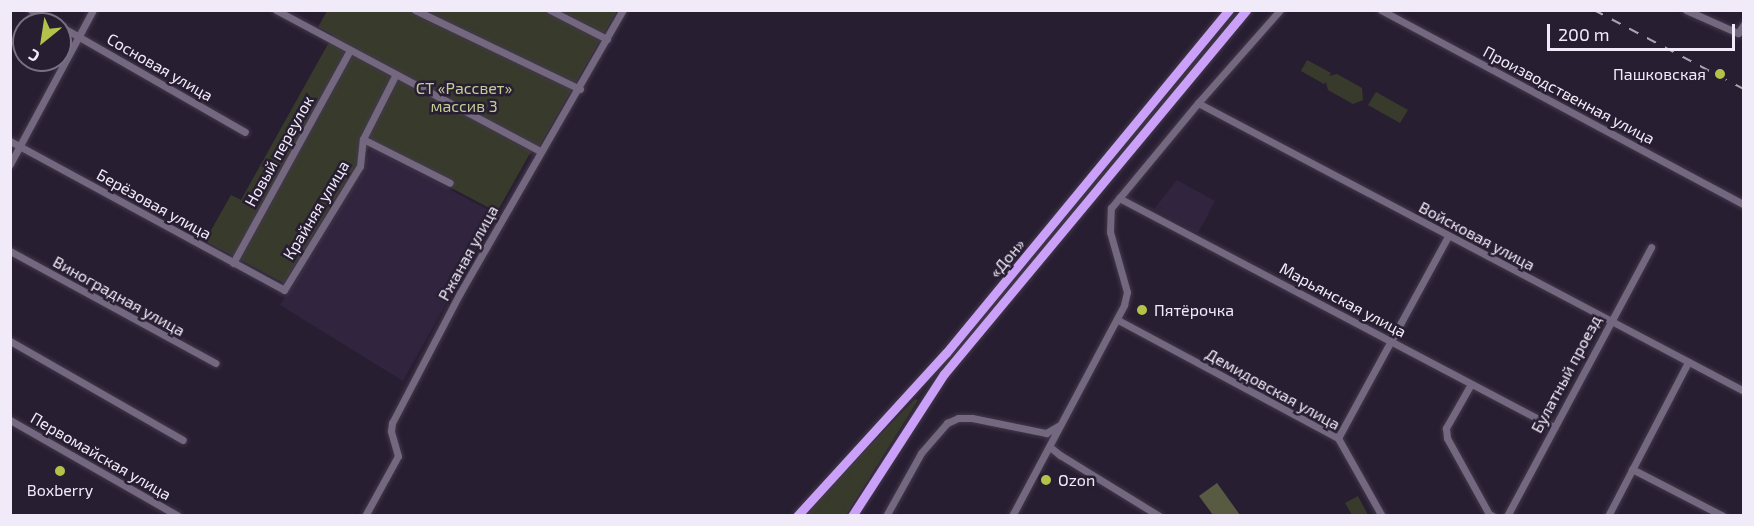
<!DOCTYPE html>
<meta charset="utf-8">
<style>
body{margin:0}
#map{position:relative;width:1754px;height:526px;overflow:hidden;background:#281e32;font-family:"Exo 2",sans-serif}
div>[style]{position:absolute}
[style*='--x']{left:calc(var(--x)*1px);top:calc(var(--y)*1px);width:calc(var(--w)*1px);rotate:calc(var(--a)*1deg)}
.built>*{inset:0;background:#31243e}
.green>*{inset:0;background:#383b2b}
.water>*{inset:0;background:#585b41}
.roads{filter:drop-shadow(0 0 2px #42394a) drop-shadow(0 0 2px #42394a)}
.minor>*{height:7px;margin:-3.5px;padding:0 3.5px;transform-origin:3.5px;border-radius:3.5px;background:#746881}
.highway>*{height:9px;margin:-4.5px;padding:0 4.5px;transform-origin:4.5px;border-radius:4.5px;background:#cba0f8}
.rail>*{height:2px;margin-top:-1px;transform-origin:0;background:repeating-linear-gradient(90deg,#a9a2b2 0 10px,transparent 0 20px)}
.dots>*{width:16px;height:16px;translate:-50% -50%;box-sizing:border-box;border:3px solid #281e32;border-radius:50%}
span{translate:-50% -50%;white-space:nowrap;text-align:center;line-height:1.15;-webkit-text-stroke:5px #281e32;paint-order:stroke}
.street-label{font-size:16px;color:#f1ebf9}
.poi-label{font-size:16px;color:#f1ebf9}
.right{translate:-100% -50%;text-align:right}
.left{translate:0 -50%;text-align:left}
.park-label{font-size:16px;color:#c4cc96}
.frame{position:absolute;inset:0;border:12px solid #f1ebf9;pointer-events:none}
.north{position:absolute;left:12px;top:12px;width:60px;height:60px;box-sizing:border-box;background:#281e32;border:2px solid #787082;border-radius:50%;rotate:210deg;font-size:16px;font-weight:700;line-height:24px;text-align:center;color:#f1ebf9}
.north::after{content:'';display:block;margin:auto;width:21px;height:27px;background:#b6c149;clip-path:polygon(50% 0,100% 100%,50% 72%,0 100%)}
.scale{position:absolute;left:1547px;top:24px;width:188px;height:27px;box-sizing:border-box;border:3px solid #f1ebf9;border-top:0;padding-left:8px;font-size:18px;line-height:21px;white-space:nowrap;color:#f1ebf9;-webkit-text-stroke:4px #281e32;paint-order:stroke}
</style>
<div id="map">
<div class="built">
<i style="clip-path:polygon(372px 148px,496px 214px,403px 381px,280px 305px)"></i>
<i style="clip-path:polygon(1177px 180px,1215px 201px,1198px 233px,1154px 209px)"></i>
</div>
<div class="green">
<i style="clip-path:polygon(327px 11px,617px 11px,540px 145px,529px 155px,497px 212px,370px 145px,284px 283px,205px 241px,231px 195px,241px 200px,333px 35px,318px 27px)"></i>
<i style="clip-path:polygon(1307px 60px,1331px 73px,1329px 76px,1337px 74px,1362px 88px,1363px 100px,1353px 104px,1328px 90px,1326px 82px,1324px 84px,1301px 71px)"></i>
<i style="clip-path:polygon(1376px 92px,1408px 110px,1400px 123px,1368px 105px)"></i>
<i style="clip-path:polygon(915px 399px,918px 400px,846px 515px,801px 516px)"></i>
<i style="clip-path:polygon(1358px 496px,1368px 515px,1352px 515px,1345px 503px)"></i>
</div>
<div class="water">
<i style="clip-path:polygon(1217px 483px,1240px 515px,1213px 515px,1199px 496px)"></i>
</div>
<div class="roads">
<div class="minor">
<i style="--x:31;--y:10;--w:30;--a:28"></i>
<i style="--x:276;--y:10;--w:299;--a:28.1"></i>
<i style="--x:415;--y:10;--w:183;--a:25.6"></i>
<i style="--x:550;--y:10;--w:64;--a:27"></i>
<i style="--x:1381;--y:10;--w:412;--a:28.2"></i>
<i style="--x:1686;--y:10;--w:57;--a:23.9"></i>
<i style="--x:1738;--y:33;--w:11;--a:-56"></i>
<i style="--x:60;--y:26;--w:213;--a:29.8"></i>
<i style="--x:1198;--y:103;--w:617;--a:27.81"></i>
<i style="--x:363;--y:139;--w:97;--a:26.8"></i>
<i style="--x:10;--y:141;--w:312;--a:28.5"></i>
<i style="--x:284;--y:290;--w:145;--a:-58.5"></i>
<i style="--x:360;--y:166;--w:27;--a:-84"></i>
<i style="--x:363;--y:139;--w:71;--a:-63.1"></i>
<i style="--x:10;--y:164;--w:175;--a:-61.7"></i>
<i style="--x:1119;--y:198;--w:492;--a:27.8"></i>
<i style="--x:10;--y:251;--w:234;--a:28.6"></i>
<i style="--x:233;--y:263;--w:241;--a:-61.2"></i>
<i style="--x:1118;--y:320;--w:250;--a:28.2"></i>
<i style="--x:1338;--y:438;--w:90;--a:60.6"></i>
<i style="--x:10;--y:341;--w:199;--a:29.8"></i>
<i style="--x:1471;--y:384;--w:51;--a:119.6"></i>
<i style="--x:1446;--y:428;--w:10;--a:84"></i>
<i style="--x:1447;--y:438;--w:87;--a:61.1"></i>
<i style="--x:1489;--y:514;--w:4;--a:27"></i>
<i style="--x:10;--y:420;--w:193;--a:29.7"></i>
<i style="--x:1338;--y:438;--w:230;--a:-61.4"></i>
<i style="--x:1050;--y:447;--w:13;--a:39"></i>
<i style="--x:1060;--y:455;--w:116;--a:31.6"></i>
<i style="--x:1632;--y:469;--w:102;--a:27.3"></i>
<i style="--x:365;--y:516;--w:68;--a:-61.2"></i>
<i style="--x:398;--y:456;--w:26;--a:-106"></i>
<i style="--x:391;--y:431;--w:8;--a:-83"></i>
<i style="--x:392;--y:423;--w:147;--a:-62.4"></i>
<i style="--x:460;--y:293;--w:327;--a:-60.1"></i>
<i style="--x:886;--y:516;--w:72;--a:-60.9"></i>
<i style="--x:921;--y:453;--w:40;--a:-49"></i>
<i style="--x:947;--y:423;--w:12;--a:-24"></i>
<i style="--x:958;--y:418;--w:14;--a:0"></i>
<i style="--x:972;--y:418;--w:76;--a:11.5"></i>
<i style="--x:1046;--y:433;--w:14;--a:-30"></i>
<i style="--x:1012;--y:516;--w:239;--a:-62"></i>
<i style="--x:1124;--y:305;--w:13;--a:-77"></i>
<i style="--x:1127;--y:292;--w:62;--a:-105.8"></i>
<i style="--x:1110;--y:232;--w:24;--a:-88"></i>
<i style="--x:1111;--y:208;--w:136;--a:-50.4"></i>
<i style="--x:1198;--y:103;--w:124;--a:-48.6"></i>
<i style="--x:1507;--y:516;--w:305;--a:-61.8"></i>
<i style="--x:1608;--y:516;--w:174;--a:-62.5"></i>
</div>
<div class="highway">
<i style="--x:797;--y:516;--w:221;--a:-47.6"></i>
<i style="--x:946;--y:353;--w:445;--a:-50.5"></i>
<i style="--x:852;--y:516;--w:169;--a:-57.1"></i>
<i style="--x:944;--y:374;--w:473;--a:-50.3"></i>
</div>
</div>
<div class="rail">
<i style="--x:1594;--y:10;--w:170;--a:27.8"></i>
</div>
<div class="dots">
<i style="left:1720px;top:74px;background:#b6c149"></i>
<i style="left:1142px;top:310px;background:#b6c149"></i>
<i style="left:60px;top:471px;background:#b6c149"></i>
<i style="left:1046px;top:480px;background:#b6c149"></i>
</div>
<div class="street-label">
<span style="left:160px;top:67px;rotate:30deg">Сосновая улица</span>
<span style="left:1569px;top:95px;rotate:28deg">Производственная улица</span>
<span style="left:279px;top:151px;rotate:-61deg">Новый переулок</span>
<span style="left:154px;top:204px;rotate:29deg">Берёзовая улица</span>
<span style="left:316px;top:210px;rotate:-59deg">Крайняя улица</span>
<span style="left:1477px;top:236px;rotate:28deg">Войсковая улица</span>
<span style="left:468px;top:253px;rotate:-61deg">Ржаная улица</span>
<span style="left:1007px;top:258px;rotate:-50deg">«Дон»</span>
<span style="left:119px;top:296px;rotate:29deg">Виноградная улица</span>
<span style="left:1343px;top:300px;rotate:28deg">Марьянская улица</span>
<span style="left:1566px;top:374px;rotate:-62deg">Булатный проезд</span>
<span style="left:1273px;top:389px;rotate:29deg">Демидовская улица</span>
<span style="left:101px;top:456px;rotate:30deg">Первомайская улица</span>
</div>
<div class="poi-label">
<span class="right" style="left:1706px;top:74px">Пашковская</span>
<span class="left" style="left:1154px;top:310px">Пятёрочка</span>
<span class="left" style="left:1058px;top:480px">Ozon</span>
<span style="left:60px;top:490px">Boxberry</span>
</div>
<div class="park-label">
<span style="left:464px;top:97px">СТ «Рассвет»<br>массив 3</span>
</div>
<div class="frame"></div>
<div class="north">С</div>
<div class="scale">200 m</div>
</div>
